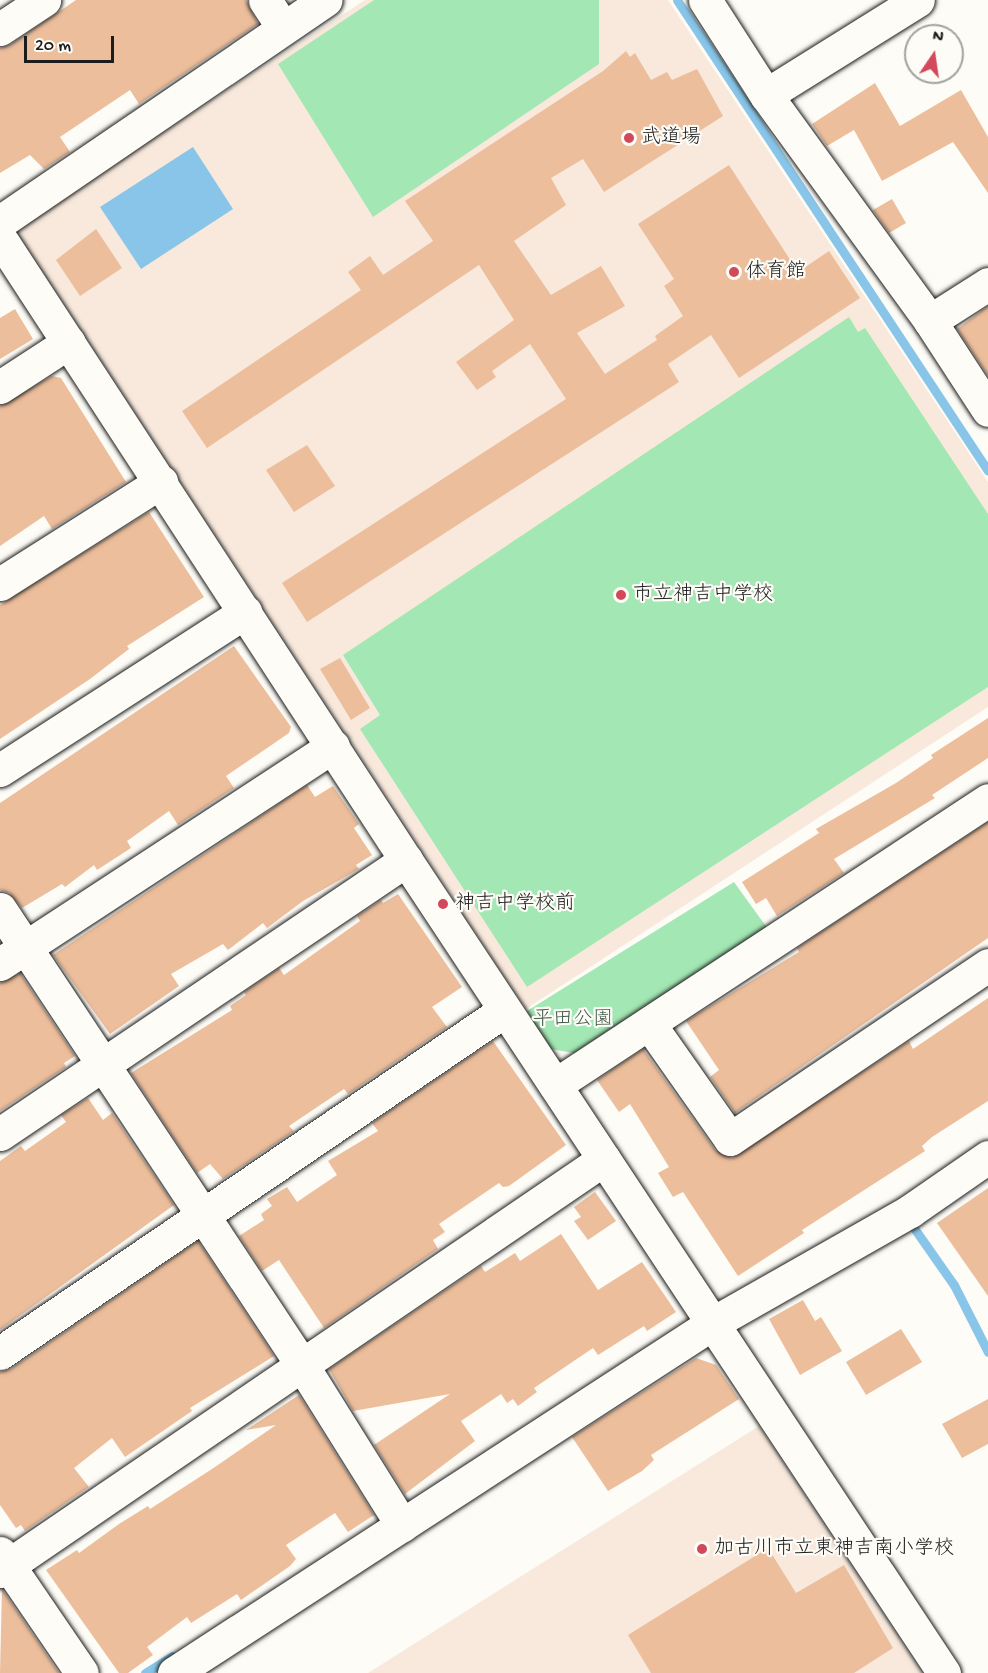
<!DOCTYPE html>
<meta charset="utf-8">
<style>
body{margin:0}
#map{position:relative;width:988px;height:1673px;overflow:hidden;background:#fdfcf7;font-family:"Gochi Hand","Klee One",sans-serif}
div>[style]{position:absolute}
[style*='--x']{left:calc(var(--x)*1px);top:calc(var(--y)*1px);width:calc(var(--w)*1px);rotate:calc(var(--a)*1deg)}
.built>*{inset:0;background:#f8e9dc}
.green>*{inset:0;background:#a3e8b4}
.water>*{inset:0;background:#88c5e8}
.stream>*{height:9px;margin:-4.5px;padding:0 4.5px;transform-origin:4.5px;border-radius:4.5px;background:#88c5e8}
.building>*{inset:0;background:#ecbe9c}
.roads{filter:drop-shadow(0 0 2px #1c1c1c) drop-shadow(0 0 2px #1c1c1c)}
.minor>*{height:33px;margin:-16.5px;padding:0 16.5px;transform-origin:16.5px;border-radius:16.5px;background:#fdfcf7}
.dots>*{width:16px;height:16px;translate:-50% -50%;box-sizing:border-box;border:3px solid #fdfcf7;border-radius:50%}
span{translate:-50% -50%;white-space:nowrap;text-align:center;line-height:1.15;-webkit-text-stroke:4.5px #fdfcf7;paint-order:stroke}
.poi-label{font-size:20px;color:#1c1c1c}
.left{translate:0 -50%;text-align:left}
.park-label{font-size:20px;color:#44594a}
.north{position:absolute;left:904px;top:24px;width:60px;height:60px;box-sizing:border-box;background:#fdfcf7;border:2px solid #a3a29f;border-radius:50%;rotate:13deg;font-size:16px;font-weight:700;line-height:24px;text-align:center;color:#1c1c1c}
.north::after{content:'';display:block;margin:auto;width:21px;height:27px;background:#d1495b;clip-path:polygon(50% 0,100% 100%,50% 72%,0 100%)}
.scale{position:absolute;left:24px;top:36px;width:90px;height:27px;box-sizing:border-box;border:3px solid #1c1c1c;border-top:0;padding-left:8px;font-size:18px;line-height:21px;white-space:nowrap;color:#1c1c1c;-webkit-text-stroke:4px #fdfcf7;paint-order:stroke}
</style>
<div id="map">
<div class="built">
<i style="clip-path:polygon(365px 0,668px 0,988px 482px,988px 707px,526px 1009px,19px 235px,23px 224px)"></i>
<i style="clip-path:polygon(759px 1426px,922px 1673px,368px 1673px)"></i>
</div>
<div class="green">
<i style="clip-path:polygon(374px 0,599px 0,599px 64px,373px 217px,278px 64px)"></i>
<i style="clip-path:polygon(849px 317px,858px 332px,865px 328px,988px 514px,988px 687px,527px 987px,360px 729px,380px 715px,343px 655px)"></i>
<i style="clip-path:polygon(734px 882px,768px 929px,579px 1054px,551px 1049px,527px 1011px)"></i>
</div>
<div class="water">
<i style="clip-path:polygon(193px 147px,233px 209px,141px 269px,100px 207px)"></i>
</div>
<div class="stream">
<i style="--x:677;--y:0;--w:564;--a:56.56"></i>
<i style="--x:907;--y:1218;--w:82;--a:55"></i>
<i style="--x:954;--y:1285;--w:75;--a:63.1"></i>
<i style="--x:145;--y:1673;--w:32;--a:-32"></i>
</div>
<div class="building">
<i style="clip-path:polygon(76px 0,246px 0,258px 24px,139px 104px,130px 90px,60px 137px,70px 152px,44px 169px,30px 155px,0 173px,0 48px,10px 45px)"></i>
<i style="clip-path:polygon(626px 51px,630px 57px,635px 53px,651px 80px,667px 72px,672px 80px,697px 69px,723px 116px,604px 192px,583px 159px,551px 178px,566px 205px,514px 241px,551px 295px,601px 266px,625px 306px,577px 333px,605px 374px,657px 340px,655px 336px,683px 316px,664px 286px,674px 279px,638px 224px,729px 165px,798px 272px,829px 251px,860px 298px,739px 378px,711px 335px,668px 364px,679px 382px,307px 622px,282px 583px,566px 399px,530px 344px,492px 371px,496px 377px,477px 390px,456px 362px,514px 320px,479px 265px,207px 448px,182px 411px,361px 290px,348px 272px,370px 256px,383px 275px,433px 241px,405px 201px,603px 71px)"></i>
<i style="clip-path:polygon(875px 83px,900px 126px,961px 90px,988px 137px,988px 193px,953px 142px,882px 181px,854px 130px,827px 146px,812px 124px)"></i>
<i style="clip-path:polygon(892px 199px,906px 223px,889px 233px,873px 210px)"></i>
<i style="clip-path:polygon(96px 229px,122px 268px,80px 296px,56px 260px)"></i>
<i style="clip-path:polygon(988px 306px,988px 376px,957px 329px)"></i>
<i style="clip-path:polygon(15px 309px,33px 339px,0 359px,0 318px)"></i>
<i style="clip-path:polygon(52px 376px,61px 378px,126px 482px,52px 529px,44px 516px,0 546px,0 406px)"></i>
<i style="clip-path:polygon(307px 445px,335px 486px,294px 512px,266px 470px)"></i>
<i style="clip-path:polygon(149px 512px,204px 597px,127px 646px,129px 649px,90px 679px,0 739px,0 605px)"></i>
<i style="clip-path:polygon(234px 646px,291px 727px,289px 733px,226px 776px,234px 788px,178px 825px,169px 811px,127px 841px,131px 848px,97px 870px,94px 865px,65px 887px,62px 884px,22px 908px,9px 893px,0 890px,0 803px)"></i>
<i style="clip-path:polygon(340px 658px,370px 708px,351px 720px,320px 669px)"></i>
<i style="clip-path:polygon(988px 718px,988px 758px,932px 795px,935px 798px,834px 859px,844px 873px,777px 916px,766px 898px,756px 904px,742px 882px,819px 833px,816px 829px,896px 783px,933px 758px,931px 755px)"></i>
<i style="clip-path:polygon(307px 785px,315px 797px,333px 786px,359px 824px,354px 828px,372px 855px,356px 865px,359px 869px,303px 901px,267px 928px,263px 923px,228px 950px,223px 944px,171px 974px,179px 986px,110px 1034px,53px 955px)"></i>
<i style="clip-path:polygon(988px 822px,988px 938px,735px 1113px,710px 1077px,719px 1070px,686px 1021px,799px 952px,797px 948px)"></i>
<i style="clip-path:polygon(398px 894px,462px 987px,432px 1007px,447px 1027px,348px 1094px,344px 1089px,289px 1126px,294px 1131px,223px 1179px,210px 1164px,197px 1173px,131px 1073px,232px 1010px,230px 1006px,246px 995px,244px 992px,279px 968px,284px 975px,360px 921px,357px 916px,381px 900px,383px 903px)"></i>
<i style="clip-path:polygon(20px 973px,75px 1056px,64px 1063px,66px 1067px,0 1111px,0 983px)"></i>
<i style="clip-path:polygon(988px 998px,988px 1101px,932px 1137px,922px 1146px,925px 1151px,802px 1230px,804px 1233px,738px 1276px,683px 1192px,673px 1197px,658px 1173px,669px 1167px,630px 1104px,619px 1112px,597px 1080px,643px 1049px,715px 1150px,732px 1158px,909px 1041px,913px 1049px)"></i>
<i style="clip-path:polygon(493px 1041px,566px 1145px,509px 1186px,503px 1187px,499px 1183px,439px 1224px,445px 1232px,433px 1240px,438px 1249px,324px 1328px,279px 1260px,262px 1271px,239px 1236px,264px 1220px,261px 1214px,272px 1206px,267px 1199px,287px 1187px,297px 1202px,337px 1175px,328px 1161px,378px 1131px,372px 1123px)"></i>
<i style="clip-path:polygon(88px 1098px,103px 1120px,112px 1113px,174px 1205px,0 1330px,0 1161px,21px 1146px,25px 1151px,66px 1122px,61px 1115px)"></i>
<i style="clip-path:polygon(988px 1188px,988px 1296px,937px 1223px)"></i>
<i style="clip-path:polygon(595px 1192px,616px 1221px,588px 1240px,574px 1221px,581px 1217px,574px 1207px)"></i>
<i style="clip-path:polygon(561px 1234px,598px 1290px,642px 1262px,676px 1312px,647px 1331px,644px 1326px,598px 1355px,593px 1348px,534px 1388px,537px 1392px,518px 1406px,513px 1399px,507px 1403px,501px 1394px,461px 1421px,475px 1441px,405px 1494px,374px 1445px,450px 1394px,353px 1411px,329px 1369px,481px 1266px,485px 1272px,515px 1253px,520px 1261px)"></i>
<i style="clip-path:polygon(198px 1241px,274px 1356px,190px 1408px,192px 1411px,125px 1457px,112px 1438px,74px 1468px,89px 1487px,25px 1531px,21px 1525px,16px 1528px,0 1505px,0 1372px,11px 1369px)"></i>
<i style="clip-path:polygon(803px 1300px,815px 1321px,821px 1317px,842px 1351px,800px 1375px,769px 1319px)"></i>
<i style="clip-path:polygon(901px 1329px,922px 1362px,866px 1395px,846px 1362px)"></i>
<i style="clip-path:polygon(696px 1358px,716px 1365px,739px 1399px,651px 1455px,654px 1460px,642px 1471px,608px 1491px,572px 1437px)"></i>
<i style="clip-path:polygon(299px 1395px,374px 1515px,348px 1532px,335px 1513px,286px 1545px,296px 1559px,290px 1566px,241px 1600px,237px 1594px,191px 1623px,187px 1617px,147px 1647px,153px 1655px,128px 1673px,119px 1673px,46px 1570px,77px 1550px,79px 1553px,119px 1524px,148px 1506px,150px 1509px,212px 1469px,276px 1425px,246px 1430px)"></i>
<i style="clip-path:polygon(988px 1399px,988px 1444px,962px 1458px,942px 1424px)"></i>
<i style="clip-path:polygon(768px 1548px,796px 1593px,844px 1565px,893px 1648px,854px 1673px,651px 1673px,628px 1635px)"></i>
<i style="clip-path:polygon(2px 1589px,59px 1673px,0 1673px)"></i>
</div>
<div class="roads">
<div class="minor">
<i style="--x:265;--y:0;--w:33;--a:57"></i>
<i style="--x:705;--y:0;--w:113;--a:57.3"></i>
<i style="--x:766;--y:95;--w:279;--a:54"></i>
<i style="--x:930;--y:321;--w:106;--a:56.9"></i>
<i style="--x:0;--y:29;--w:53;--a:-33.4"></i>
<i style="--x:766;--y:95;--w:179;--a:-32"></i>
<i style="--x:0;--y:222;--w:394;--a:-34.3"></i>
<i style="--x:0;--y:238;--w:743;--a:56.87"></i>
<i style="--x:406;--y:860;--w:975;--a:56.51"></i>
<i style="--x:930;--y:321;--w:69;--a:-32.5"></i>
<i style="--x:0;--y:387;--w:82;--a:-33.1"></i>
<i style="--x:0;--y:584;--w:191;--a:-32.4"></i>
<i style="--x:0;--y:770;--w:292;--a:-32.8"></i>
<i style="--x:0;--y:909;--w:547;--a:56.48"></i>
<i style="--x:302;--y:1365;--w:189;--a:58"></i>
<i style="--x:0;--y:964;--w:398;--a:-33.2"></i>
<i style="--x:650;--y:1025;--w:139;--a:54.9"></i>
<i style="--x:730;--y:1139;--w:311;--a:-34"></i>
<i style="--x:555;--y:1085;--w:518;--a:-33.35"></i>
<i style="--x:0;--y:1134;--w:490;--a:-34"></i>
<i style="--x:0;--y:1353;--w:610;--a:-34.18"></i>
<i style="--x:0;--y:1553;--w:145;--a:55.7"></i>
<i style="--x:0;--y:1571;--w:731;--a:-34.3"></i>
<i style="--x:174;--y:1673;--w:643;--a:-33"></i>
<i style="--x:713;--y:1323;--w:227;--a:-29.6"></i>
<i style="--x:910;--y:1211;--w:95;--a:-34.7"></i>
</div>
</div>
<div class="dots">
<i style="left:629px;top:138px;background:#d1495b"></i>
<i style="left:734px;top:272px;background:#d1495b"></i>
<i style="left:621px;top:595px;background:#d1495b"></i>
<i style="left:443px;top:904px;background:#d1495b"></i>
<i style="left:702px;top:1549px;background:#d1495b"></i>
</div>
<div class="poi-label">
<span class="left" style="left:641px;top:138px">武道場</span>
<span class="left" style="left:746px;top:272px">体育館</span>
<span class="left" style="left:633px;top:595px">市立神吉中学校</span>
<span class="left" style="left:455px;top:904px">神吉中学校前</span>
<span class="left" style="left:714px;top:1549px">加古川市立東神吉南小学校</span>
</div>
<div class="park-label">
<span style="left:573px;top:1020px">平田公園</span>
</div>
<div class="north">N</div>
<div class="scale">20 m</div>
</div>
